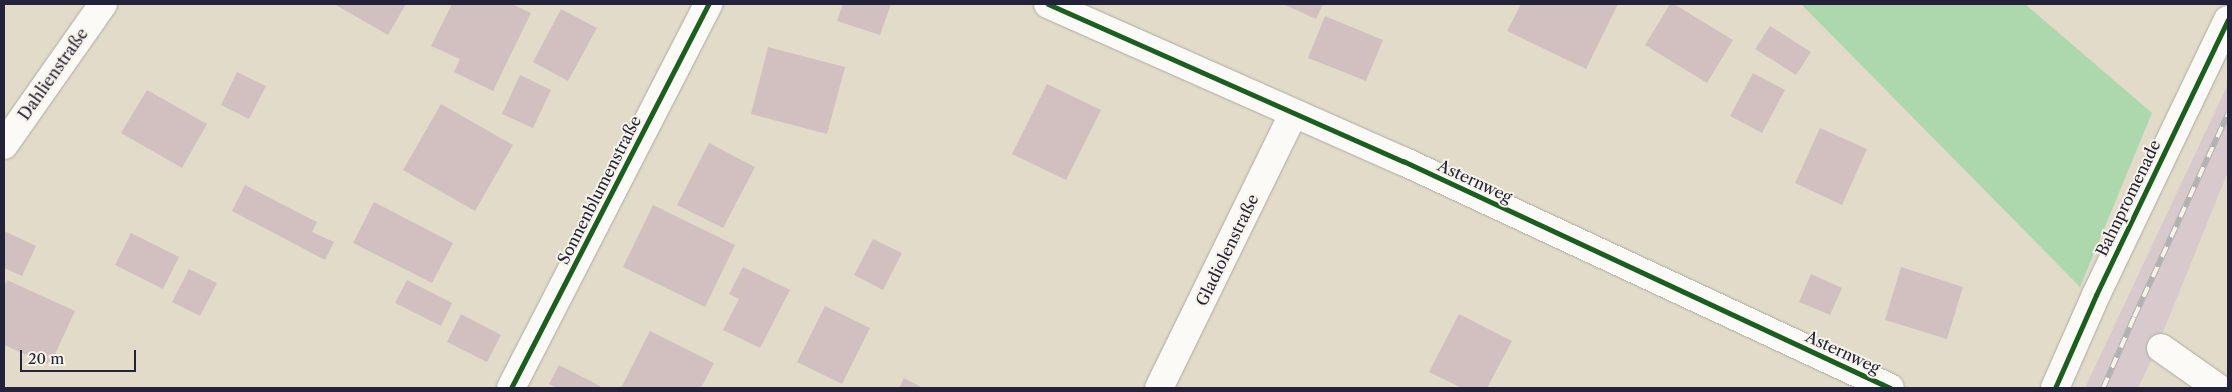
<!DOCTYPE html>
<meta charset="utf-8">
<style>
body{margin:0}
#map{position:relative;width:2232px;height:392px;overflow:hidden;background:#e2dbca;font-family:"Libre Caslon Text",serif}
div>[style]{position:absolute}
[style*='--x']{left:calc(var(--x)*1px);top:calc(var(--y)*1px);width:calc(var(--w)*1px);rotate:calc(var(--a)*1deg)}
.industrial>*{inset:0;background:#d8cacc}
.green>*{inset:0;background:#add7ad}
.building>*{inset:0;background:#d2c0c0}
.roads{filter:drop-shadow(0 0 1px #aeaaa1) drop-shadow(0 0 1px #aeaaa1)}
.minor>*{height:28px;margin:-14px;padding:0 14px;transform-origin:14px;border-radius:14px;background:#fbfaf7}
.rail>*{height:5.5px;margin-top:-2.75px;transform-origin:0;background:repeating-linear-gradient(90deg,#f7f3e8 0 11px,#b2b1b2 0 22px);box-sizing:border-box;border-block:1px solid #b2b1b2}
.cycleway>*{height:5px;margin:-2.5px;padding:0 2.5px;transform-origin:2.5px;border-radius:2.5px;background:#1b5e20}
span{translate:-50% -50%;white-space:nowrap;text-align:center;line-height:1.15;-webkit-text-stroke:4px #f7f3e8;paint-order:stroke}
.street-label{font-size:16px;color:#22223b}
.frame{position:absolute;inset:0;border:5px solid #22223b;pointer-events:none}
.scale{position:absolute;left:20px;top:350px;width:116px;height:22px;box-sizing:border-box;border:2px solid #22223b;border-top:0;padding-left:6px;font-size:15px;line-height:18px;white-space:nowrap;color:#22223b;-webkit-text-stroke:4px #f7f3e8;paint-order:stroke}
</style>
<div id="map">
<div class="industrial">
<i style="clip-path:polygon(2228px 84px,2228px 172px,2152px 359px,2138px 388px,2085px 388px)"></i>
</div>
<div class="green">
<i style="clip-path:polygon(1801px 4px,2025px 4px,2152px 113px,2080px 287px)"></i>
</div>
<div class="building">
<i style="clip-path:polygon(334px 4px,406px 4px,388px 35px)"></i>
<i style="clip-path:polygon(452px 4px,512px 4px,531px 13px,493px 91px,454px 72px,460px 59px,431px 46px)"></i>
<i style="clip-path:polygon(843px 4px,891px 4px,880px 35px,837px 21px)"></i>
<i style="clip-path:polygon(1283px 4px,1323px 4px,1316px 19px)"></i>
<i style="clip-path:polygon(1521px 4px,1618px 4px,1586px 69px,1507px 31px)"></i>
<i style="clip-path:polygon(1670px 4px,1674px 4px,1733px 40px,1707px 83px,1645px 45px)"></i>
<i style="clip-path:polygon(561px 9px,597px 28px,568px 81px,533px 62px)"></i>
<i style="clip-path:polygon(1325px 16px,1383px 40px,1366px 81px,1308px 58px)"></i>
<i style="clip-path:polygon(1770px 26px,1811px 52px,1796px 75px,1755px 49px)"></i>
<i style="clip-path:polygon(768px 47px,845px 67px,827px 134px,751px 114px)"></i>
<i style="clip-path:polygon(237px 72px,266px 86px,249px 119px,221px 105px)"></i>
<i style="clip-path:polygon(1753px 73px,1785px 90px,1762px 133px,1730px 116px)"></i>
<i style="clip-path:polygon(520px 75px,551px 90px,533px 128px,502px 114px)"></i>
<i style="clip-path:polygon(1047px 84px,1101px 110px,1066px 180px,1012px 154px)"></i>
<i style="clip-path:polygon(147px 90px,207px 124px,182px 168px,121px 133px)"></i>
<i style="clip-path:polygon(441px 104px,513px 145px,475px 211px,403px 170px)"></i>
<i style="clip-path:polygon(1820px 128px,1867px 149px,1842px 205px,1795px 183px)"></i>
<i style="clip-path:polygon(709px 143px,755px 167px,723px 228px,677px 205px)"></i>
<i style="clip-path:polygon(245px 185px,317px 222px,312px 232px,334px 242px,325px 260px,232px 211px)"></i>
<i style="clip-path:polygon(374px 202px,453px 243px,432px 283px,353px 243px)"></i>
<i style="clip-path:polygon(653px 205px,735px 245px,705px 307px,623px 267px)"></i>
<i style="clip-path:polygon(4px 231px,36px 246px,22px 276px,4px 268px)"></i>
<i style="clip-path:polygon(131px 233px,179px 257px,163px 289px,115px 265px)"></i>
<i style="clip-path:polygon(873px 239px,902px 253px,883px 290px,854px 275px)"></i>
<i style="clip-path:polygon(743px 267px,790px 290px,760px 348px,723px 330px,739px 299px,729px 294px)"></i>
<i style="clip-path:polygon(1901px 267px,1963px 287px,1947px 339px,1885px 320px)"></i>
<i style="clip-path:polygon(189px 269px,217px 283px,200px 316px,172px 302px)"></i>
<i style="clip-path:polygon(1811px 274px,1842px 288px,1830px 315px,1799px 302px)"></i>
<i style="clip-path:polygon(7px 280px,75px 311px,50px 365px,4px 345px,4px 287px)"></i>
<i style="clip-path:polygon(407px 280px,452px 303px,441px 326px,395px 303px)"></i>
<i style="clip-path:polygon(825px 306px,870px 328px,842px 384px,797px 362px)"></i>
<i style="clip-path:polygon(461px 314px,501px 335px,487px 362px,447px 342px)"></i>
<i style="clip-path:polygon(1459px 314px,1512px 341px,1487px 388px,1462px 388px,1429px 372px)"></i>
<i style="clip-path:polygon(650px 331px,714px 363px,701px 388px,621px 388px)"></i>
<i style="clip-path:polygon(559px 365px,600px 386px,599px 388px,557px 388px,549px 384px)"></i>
<i style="clip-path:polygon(904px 378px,923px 388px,899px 388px)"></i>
</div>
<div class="roads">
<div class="minor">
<i style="--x:1048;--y:4;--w:388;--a:23.9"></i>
<i style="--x:1403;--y:161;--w:537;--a:24.99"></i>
<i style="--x:4;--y:145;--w:172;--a:-54.9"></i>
<i style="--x:2161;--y:348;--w:70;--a:35.1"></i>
<i style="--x:511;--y:388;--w:432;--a:-62.8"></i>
<i style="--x:1159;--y:388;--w:306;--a:-63.9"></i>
<i style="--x:2055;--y:388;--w:102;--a:-66.2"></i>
<i style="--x:2096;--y:295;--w:305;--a:-64.4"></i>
</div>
</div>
<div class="rail">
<i style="--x:2103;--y:388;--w:77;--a:-66.4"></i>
<i style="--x:2134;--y:317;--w:224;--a:-65.2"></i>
</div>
<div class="cycleway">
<i style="--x:1048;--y:4;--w:388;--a:23.9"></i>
<i style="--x:1403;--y:161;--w:537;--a:24.99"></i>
<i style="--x:511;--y:388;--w:432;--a:-62.8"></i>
<i style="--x:2055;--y:388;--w:102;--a:-66.2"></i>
<i style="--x:2096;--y:295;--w:305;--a:-64.4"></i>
</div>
<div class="street-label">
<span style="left:53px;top:74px;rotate:-55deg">Dahlienstraße</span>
<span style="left:1475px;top:181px;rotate:25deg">Asternweg</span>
<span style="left:599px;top:190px;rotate:-63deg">Sonnenblumenstraße</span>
<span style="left:2128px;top:198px;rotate:-64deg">Bahnpromenade</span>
<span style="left:1227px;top:250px;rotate:-64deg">Gladiolenstraße</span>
<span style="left:1843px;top:352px;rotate:25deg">Asternweg</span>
</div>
<div class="frame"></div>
<div class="scale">20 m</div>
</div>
